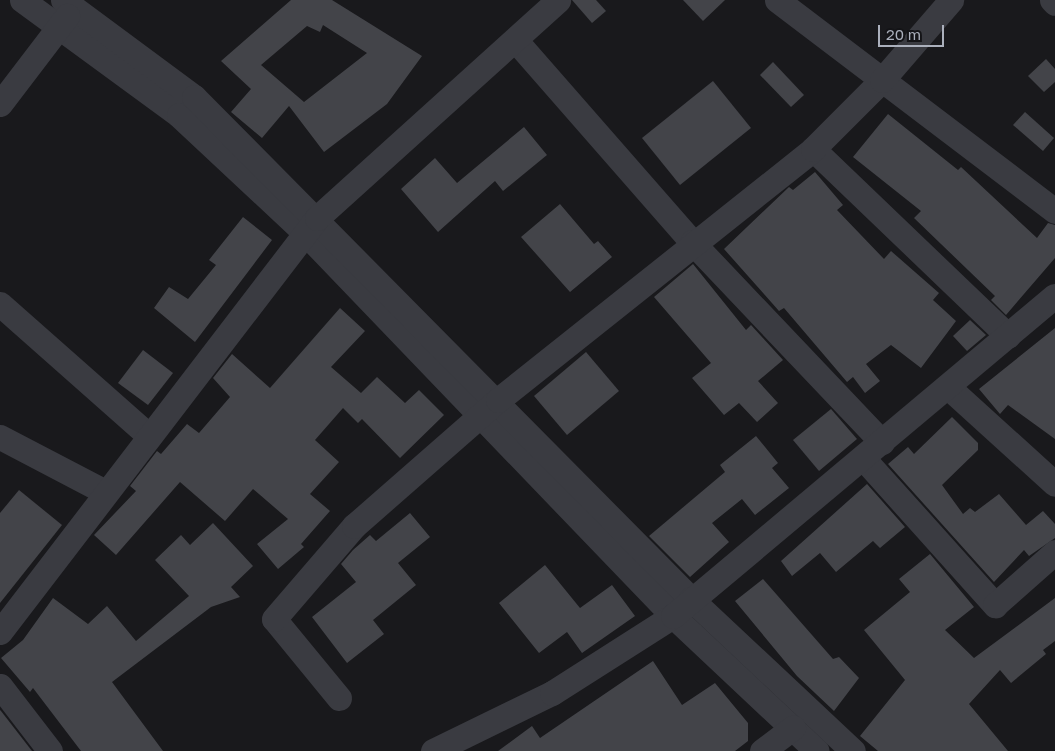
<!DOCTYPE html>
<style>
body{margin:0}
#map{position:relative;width:1055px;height:751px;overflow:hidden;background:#19191c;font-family:"Golos Text",sans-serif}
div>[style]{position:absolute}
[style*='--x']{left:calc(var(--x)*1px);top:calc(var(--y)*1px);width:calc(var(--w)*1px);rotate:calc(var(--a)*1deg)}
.building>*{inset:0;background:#434449}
.minor>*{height:25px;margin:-12.5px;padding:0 12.5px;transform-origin:12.5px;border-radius:12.5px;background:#3a3b41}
span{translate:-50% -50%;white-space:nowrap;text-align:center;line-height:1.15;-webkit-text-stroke:5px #141417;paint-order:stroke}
.scale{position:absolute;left:878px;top:25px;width:66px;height:22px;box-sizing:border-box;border:2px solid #abb0bc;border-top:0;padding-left:6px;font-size:15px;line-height:18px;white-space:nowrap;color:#abb0bc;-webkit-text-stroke:4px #141417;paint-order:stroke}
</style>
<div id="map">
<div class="building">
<i style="clip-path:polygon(evenodd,291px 0,332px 0,422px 56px,387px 104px,324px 152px,289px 106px,262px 138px,231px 112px,251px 89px,221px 61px,291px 0,323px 25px,367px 53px,304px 102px,261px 65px,307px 26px,320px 32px,323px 25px)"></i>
<i style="clip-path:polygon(572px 0,596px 0,606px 11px,592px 23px)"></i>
<i style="clip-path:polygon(683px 0,725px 0,703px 21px)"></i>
<i style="clip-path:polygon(1046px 59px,1055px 69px,1055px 82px,1044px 92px,1028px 76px)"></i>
<i style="clip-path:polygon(773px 62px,804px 95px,791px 107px,760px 75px)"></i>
<i style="clip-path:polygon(713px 81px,751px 128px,680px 185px,642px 138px)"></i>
<i style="clip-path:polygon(1025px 112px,1054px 138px,1043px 151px,1013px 125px)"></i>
<i style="clip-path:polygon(888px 114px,958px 170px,961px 167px,1037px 238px,1048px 223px,1055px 225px,1055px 258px,1006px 315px,991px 300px,995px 296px,914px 218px,921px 211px,853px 157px)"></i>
<i style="clip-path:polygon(524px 127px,547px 155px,503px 191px,495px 181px,438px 232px,401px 189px,435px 158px,457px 183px)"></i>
<i style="clip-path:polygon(815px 172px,843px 205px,837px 210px,884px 259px,891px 251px,939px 293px,933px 300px,956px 321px,921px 368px,891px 345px,866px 364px,880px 381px,865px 393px,853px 377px,847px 382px,784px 308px,779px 311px,724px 249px,789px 187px,793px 190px)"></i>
<i style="clip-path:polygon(560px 204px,594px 244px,598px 241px,612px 257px,570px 292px,521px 237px)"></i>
<i style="clip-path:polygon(243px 217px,272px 240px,195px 342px,154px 308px,169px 287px,188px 299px,216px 265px,209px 260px)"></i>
<i style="clip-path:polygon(693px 264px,746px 330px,751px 325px,783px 360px,758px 381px,778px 403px,757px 422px,739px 403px,724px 415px,692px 378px,711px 363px,654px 297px)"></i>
<i style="clip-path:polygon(340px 308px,365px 331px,331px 367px,361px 393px,377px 377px,405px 403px,419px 390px,444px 415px,400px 458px,362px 419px,358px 423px,343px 408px,315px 440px,339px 462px,310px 494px,330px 511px,301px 544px,304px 547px,278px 569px,257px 544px,288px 519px,253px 489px,225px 521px,180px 482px,116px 555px,94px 535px,136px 491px,130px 486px,157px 451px,161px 454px,187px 424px,199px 433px,230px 397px,213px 378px,232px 354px,270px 388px)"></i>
<i style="clip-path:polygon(970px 320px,986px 335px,967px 351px,953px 336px)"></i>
<i style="clip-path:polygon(1055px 328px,1055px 439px,1008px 405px,1000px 414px,979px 389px)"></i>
<i style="clip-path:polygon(143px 350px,173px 373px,148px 405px,118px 383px)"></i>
<i style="clip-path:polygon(586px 352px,619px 391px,567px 435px,534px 396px)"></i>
<i style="clip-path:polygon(831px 409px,857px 439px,819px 471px,793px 440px)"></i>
<i style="clip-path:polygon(952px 417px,978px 443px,978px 450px,942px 485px,963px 514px,970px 508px,975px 512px,999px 494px,1026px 525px,1043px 511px,1055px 524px,1055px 538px,1029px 556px,1024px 550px,994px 582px,888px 464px,908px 447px,914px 454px)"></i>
<i style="clip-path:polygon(756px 436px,778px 463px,772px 468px,789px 488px,755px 515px,742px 499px,712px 523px,729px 542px,690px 577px,649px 536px,725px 472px,720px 465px)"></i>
<i style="clip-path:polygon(867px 484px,905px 527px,880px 548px,873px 541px,836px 572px,820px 553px,792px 576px,781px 561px)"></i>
<i style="clip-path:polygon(19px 490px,62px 525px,0 603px,0 513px)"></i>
<i style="clip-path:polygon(410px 513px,430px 537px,398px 563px,416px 585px,373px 620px,384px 634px,347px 663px,312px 617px,356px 582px,341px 564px,353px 550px,370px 535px,376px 541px)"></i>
<i style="clip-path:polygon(213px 523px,253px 566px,231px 587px,240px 597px,211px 607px,112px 682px,163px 751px,81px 751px,33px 688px,30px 692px,1px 658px,23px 640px,53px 598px,88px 624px,107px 606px,136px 641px,189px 596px,155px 560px,181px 535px,190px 545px)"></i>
<i style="clip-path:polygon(930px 554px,974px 607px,945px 630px,974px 658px,1055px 598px,1055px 641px,1043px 650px,1046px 654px,1011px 683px,1000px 670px,969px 704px,1008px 751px,878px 751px,860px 736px,905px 680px,864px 630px,910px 592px,899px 579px)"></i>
<i style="clip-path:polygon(545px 565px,580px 608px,612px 585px,635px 616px,582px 653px,567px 632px,539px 653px,499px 603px)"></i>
<i style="clip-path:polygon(763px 579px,833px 659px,839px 657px,859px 678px,834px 711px,797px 676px,735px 601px)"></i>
<i style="clip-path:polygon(653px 661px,682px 705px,715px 683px,748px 723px,748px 741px,735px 751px,498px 751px,532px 726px,540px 738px)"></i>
<i style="clip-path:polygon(0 710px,1px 711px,32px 751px,0 751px)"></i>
</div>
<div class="minor">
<i style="--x:22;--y:0;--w:195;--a:36.2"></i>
<i style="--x:179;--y:115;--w:174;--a:43.1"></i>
<i style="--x:306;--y:234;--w:530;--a:46.15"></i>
<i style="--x:673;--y:616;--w:197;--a:43.2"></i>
<i style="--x:63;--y:0;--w:163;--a:36.5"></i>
<i style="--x:194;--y:97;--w:706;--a:45.29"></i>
<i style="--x:691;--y:599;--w:222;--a:43.2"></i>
<i style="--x:777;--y:0;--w:349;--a:37.2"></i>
<i style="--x:1052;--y:0;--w:4;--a:45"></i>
<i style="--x:517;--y:42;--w:266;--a:48.8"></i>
<i style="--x:692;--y:242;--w:276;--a:46.5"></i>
<i style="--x:0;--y:104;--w:111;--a:-52.7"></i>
<i style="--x:813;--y:149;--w:270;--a:43.8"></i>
<i style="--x:0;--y:304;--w:199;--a:41.5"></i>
<i style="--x:948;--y:387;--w:144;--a:42.2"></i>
<i style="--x:0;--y:437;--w:119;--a:27.6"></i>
<i style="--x:863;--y:458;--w:198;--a:48.1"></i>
<i style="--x:995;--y:605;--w:80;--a:-41.5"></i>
<i style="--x:0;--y:632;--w:521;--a:-52.56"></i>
<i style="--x:317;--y:218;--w:325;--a:-42.1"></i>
<i style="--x:0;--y:686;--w:82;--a:52.4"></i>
<i style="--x:339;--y:698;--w:102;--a:-129.4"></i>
<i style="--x:274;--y:619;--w:123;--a:-49.3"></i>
<i style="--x:354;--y:526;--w:191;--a:-41.2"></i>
<i style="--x:498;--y:400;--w:403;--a:-38.5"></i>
<i style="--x:813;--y:149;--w:98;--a:-45"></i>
<i style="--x:882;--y:80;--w:106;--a:-49.2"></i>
<i style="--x:433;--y:751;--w:132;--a:-26"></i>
<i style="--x:552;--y:693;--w:143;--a:-32.5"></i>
<i style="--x:673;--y:616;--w:498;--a:-40"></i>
<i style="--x:762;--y:751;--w:39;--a:-37"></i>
</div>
<div class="scale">20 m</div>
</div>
